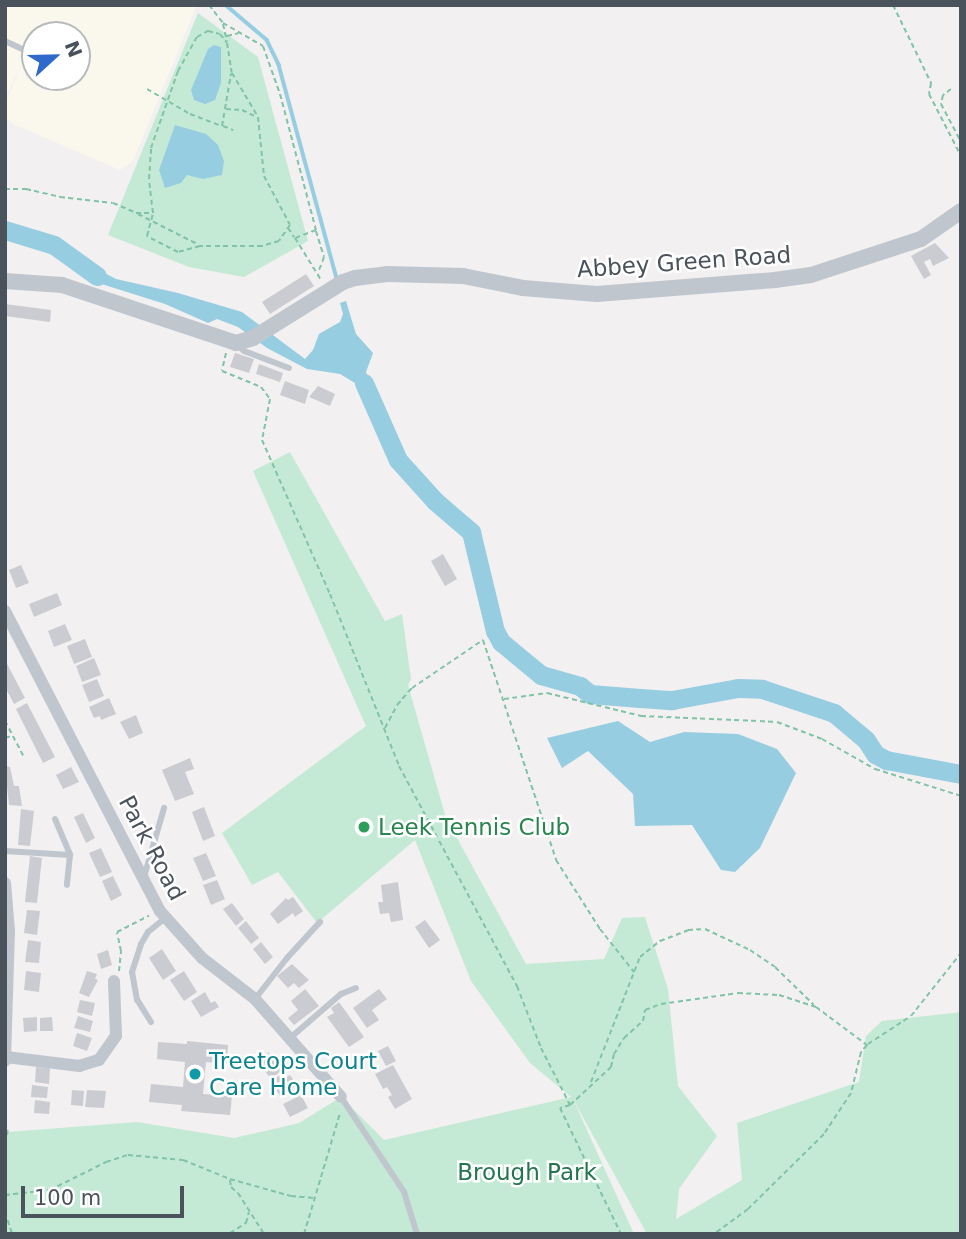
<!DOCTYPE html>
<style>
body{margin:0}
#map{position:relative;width:966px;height:1239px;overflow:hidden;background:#f2f0f0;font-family:"DejaVu Sans",sans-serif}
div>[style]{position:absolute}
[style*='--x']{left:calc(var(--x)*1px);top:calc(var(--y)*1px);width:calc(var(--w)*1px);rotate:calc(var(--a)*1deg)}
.commercial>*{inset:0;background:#faf7ec}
.green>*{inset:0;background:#c4ead5}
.water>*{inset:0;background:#96cde1}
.stream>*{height:3.5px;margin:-1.75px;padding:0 1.75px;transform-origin:1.75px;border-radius:1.75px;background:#96cde1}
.river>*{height:19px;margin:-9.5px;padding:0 9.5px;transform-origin:9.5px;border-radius:9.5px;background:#96cde1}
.building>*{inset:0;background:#cbccd1}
.path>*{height:2px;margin-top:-1px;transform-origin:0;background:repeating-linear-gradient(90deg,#80c3a7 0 5px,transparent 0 8.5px)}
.service>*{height:6px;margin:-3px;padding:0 3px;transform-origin:3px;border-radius:3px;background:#c0c6cd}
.minor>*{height:12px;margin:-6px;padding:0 6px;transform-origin:6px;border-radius:6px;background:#c0c6cd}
.tertiary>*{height:16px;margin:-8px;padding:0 8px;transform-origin:8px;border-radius:8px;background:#c0c6cd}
.dots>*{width:19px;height:19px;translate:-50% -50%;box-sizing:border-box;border:4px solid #fff;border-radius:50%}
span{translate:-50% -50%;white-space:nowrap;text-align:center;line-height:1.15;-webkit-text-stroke:5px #fff;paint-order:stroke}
.street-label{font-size:23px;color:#4a525b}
.leisure-label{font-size:23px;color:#27864d}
.left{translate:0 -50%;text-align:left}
.culture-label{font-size:23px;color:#0d838f}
.park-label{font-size:23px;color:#237451}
.frame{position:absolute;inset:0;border:7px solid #4a525b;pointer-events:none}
.north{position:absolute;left:21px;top:21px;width:70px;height:70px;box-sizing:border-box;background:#fff;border:2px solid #b7babd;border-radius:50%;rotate:68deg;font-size:19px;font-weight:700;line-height:28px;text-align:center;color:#4a525b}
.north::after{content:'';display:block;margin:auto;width:24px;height:32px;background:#3069cc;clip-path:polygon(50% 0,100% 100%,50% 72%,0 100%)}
.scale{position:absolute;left:21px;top:1186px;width:163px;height:32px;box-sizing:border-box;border:4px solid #4a525b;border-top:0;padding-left:9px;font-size:21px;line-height:24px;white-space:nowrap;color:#4a525b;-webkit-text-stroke:5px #fff;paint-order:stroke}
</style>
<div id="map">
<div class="commercial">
<i style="clip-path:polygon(evenodd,5px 5px,197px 5px,133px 161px,120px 170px,13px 124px,5px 116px,5px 104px,24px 59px,5px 99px,5px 5px,35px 35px,77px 35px,77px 77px,35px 77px,35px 35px)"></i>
</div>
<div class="green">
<i style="clip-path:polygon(198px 13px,258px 57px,308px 241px,244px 277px,189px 267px,108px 235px)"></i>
<i style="clip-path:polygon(290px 452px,385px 621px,402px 614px,411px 679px,408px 685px,446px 818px,526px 964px,604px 959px,622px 918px,645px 917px,668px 989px,678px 1086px,717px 1136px,679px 1189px,676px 1219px,742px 1180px,737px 1123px,859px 1082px,866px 1036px,882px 1021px,961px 1012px,961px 1234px,647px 1234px,573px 1099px,634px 1234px,5px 1234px,5px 1133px,8px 1132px,137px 1122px,234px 1138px,299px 1123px,341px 1097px,384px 1140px,571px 1097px,530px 1063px,471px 981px,415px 840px,317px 923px,278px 872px,252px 885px,222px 833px,366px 726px,253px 471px)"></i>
</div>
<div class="water">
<i style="clip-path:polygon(214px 45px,221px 47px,221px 83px,215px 100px,205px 104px,194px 100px,191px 90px,208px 49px)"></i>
<i style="clip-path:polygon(175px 125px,206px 134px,218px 145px,224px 161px,222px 175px,203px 179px,187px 175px,181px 183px,165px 188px,159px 170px)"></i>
<i style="clip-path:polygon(78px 259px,116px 279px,178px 293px,242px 312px,305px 359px,313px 350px,319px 334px,340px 322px,343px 314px,340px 303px,346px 301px,356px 334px,373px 353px,366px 372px,379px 406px,369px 407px,364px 393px,355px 383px,340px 374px,307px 369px,267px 348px,238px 327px,217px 319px,208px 323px,165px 304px,92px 281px,74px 265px)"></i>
<i style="clip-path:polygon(618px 721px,650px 742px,684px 732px,738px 734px,777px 749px,796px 773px,760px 848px,735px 872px,721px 870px,692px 825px,635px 826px,633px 794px,588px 751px,562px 768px,547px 738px)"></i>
</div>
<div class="stream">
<i style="--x:226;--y:5;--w:54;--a:40.5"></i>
<i style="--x:267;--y:40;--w:28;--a:64"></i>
<i style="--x:279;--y:65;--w:221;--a:74.8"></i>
</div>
<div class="river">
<i style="--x:5;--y:230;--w:51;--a:17"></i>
<i style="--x:54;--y:245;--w:53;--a:35.8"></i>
<i style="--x:364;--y:383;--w:84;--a:66.2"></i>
<i style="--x:398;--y:460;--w:55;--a:47.9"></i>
<i style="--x:435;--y:501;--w:48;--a:40.7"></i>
<i style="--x:471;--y:532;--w:102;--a:76.4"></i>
<i style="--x:495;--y:631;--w:13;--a:61"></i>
<i style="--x:501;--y:642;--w:52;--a:39.5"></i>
<i style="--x:541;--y:675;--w:41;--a:15.8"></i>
<i style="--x:580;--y:686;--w:13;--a:39"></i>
<i style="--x:590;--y:694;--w:50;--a:4.6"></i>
<i style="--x:640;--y:698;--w:32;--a:4"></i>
<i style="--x:672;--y:700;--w:67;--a:-10.3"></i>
<i style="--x:738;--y:688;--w:24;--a:2"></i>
<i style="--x:762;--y:689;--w:76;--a:18.4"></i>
<i style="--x:834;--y:713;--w:42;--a:40.2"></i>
<i style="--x:866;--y:740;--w:17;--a:57"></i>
<i style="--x:875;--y:754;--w:13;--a:29"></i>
<i style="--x:886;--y:760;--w:76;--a:10.6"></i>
</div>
<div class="building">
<i style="clip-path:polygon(935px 243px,949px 258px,933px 266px,930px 259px,924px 262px,931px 275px,924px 279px,911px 256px)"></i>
<i style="clip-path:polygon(306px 274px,314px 286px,270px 314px,262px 302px)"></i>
<i style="clip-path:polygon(5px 304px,51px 310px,50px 322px,5px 316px)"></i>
<i style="clip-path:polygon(235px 353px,254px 359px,249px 373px,230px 367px)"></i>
<i style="clip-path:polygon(259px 364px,283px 373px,280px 382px,256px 374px)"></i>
<i style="clip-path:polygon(285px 381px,309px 390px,305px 404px,280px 395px)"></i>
<i style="clip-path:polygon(318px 386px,335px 394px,330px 406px,309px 397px)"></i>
<i style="clip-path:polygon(443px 554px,457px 579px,445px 586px,431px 561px)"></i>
<i style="clip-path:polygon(21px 565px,29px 583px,16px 588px,9px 570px)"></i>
<i style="clip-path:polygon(57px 593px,62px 605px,34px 617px,29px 604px)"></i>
<i style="clip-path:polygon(65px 624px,72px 640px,54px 647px,48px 631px)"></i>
<i style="clip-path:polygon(85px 639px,92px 657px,74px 664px,67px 646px)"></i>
<i style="clip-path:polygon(94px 658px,101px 675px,82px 682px,76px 666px)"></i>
<i style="clip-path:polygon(5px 660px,25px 698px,14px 704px,5px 687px)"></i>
<i style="clip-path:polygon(97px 679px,104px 696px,89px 702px,82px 685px)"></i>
<i style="clip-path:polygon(109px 698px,116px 714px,101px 720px,100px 716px,94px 718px,89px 707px)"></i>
<i style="clip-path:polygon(27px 703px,55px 757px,43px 763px,16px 709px)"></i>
<i style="clip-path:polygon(136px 715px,143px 733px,129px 739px,120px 722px)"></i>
<i style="clip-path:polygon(190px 758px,194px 769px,185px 772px,194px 794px,175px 801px,162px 770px)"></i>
<i style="clip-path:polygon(5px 766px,10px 767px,14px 786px,19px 786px,22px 806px,9px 805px)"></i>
<i style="clip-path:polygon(71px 767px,79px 782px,63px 789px,56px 775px)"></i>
<i style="clip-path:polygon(204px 807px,215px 836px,203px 841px,192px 812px)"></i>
<i style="clip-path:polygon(21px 809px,34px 811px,30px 846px,18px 845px)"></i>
<i style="clip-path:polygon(83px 813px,95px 838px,86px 843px,74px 817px)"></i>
<i style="clip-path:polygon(101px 848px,112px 872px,100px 877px,89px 853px)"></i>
<i style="clip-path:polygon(206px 853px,216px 876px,203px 881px,193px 858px)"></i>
<i style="clip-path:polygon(30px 856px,42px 858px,37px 903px,25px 902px)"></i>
<i style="clip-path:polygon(113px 876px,122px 895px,111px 901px,102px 881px)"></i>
<i style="clip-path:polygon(217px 880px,225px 899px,211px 905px,203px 885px)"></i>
<i style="clip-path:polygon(398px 882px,403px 920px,391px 922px,389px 913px,380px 914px,378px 902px,383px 902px,381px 885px)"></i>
<i style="clip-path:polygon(293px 897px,303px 911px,295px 917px,293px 913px,278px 924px,270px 914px,286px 898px,288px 900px)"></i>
<i style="clip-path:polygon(232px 903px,244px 919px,236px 926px,223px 909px)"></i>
<i style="clip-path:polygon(27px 910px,40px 911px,37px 935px,24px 933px)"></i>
<i style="clip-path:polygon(425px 920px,440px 940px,429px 948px,415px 927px)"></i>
<i style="clip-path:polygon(246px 921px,259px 938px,251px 944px,238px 928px)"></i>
<i style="clip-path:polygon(28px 940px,41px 942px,39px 963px,25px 962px)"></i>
<i style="clip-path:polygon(261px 942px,273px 957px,265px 964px,253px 949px)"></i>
<i style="clip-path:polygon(162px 949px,176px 971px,163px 980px,149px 958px)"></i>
<i style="clip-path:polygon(108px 950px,112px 965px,101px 969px,97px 954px)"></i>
<i style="clip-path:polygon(292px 964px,309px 980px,299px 988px,294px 983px,288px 988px,277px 976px)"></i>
<i style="clip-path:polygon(26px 971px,41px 973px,39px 992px,24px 990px)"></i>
<i style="clip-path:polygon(87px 971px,97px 974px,95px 979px,98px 980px,89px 997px,79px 993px)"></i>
<i style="clip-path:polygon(184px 971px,197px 992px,184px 1001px,170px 980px)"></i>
<i style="clip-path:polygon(305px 989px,319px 1006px,294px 1025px,288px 1018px,298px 1010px,291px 1001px)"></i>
<i style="clip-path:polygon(379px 989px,387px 999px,372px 1010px,379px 1020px,367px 1028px,353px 1008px)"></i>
<i style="clip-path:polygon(205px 992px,211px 1003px,215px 1001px,219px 1007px,201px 1017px,191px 1001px)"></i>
<i style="clip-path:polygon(80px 1000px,95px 1003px,92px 1016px,77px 1012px)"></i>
<i style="clip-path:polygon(339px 1002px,364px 1037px,349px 1047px,327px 1017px,334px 1013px,331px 1008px)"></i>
<i style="clip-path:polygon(78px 1016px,93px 1021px,90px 1032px,74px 1028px)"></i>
<i style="clip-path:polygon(37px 1017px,37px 1031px,24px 1032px,23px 1018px)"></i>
<i style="clip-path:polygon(52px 1017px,53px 1031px,40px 1031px,40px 1018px)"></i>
<i style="clip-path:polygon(77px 1033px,92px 1038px,87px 1051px,73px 1046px)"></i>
<i style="clip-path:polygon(187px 1041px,228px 1045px,227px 1064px,206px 1062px,203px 1094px,232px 1096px,230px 1115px,181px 1111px,182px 1105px,149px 1102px,151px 1084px,183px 1087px,185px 1062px,157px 1059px,158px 1042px,187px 1044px)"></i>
<i style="clip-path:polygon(388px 1046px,396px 1061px,386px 1066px,378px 1051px)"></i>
<i style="clip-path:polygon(268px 1052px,282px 1070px,271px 1079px,257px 1061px)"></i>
<i style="clip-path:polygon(393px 1065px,412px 1099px,395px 1109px,388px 1097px,392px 1095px,387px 1087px,383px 1089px,375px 1074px)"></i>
<i style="clip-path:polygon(36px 1067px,50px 1068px,49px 1084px,35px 1082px)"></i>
<i style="clip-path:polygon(280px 1075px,282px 1079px,290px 1075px,297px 1085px,280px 1096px,271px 1081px)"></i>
<i style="clip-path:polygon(32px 1085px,48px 1087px,47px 1098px,31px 1097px)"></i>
<i style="clip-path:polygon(72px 1090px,84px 1091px,83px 1106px,71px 1105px)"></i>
<i style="clip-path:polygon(87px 1090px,106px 1091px,104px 1108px,85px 1107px)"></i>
<i style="clip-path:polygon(301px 1095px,308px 1108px,290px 1117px,283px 1104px)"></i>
<i style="clip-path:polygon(35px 1100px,50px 1102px,49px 1114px,34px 1113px)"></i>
</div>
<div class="path">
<i style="--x:209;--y:5;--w:23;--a:52"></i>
<i style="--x:223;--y:23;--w:46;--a:29.9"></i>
<i style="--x:263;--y:46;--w:51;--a:70.5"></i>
<i style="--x:280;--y:94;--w:141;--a:75.2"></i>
<i style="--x:316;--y:230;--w:22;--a:159"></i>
<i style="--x:295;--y:238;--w:49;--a:58.2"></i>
<i style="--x:893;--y:5;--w:87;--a:64"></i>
<i style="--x:931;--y:83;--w:11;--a:100"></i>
<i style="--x:929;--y:94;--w:70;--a:62.7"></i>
<i style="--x:223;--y:24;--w:18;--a:77"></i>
<i style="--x:208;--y:31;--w:12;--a:14"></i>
<i style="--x:220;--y:34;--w:11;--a:52"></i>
<i style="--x:227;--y:43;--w:30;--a:81"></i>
<i style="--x:232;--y:73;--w:51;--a:59.4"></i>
<i style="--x:258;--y:117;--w:59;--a:84.2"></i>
<i style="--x:264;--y:176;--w:55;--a:62"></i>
<i style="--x:290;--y:225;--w:19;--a:125"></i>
<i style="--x:279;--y:241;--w:18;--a:164"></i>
<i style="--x:262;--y:246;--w:62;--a:180"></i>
<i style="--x:200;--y:246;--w:23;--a:165"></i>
<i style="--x:178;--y:252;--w:35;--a:-153"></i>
<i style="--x:147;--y:236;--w:24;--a:-75"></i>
<i style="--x:153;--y:213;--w:34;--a:-97"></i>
<i style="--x:149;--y:179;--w:31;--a:-86"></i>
<i style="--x:151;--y:148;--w:82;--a:-70.7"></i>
<i style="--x:178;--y:71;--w:39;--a:-61"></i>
<i style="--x:197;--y:37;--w:13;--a:-29"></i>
<i style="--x:227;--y:36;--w:12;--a:-14"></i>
<i style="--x:147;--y:89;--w:50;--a:30.2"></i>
<i style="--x:190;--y:114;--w:34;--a:21"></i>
<i style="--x:222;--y:126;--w:53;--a:-80.2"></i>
<i style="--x:951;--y:89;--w:10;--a:143"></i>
<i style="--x:943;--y:95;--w:9;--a:103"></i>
<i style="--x:941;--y:104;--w:43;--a:62.2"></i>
<i style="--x:226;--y:109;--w:16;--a:4"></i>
<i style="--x:242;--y:110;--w:17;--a:25"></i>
<i style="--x:223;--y:126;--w:11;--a:22"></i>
<i style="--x:5;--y:189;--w:21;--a:0"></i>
<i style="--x:26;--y:189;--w:35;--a:13"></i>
<i style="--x:60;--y:197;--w:53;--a:6.5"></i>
<i style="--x:113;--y:203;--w:25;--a:23"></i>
<i style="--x:136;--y:213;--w:16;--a:0"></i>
<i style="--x:138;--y:214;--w:68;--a:26.9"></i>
<i style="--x:288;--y:228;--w:11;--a:56"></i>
<i style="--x:316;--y:231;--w:27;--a:73"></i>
<i style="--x:324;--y:257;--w:17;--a:111"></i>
<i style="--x:226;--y:353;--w:18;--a:103"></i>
<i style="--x:222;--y:371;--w:42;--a:22.3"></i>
<i style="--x:261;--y:387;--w:15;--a:53"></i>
<i style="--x:270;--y:399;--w:42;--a:101"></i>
<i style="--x:262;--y:440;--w:168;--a:66.2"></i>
<i style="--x:330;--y:594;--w:185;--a:68.1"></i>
<i style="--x:399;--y:766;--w:250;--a:61.8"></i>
<i style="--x:517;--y:986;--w:66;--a:68.8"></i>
<i style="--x:541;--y:1048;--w:64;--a:63"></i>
<i style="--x:570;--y:1105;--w:10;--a:163"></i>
<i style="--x:560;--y:1108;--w:140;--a:64.2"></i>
<i style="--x:504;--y:699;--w:43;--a:-7.9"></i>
<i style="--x:547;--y:693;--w:97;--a:13.7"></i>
<i style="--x:641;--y:716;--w:136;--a:2.5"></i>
<i style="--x:777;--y:722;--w:48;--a:20.7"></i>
<i style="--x:822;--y:739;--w:61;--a:29.5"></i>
<i style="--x:875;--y:769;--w:90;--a:17.4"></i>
<i style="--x:5;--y:721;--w:41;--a:62.2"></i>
<i style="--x:385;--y:728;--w:26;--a:-62"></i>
<i style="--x:397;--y:705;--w:23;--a:-49"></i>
<i style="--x:412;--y:688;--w:86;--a:-34.1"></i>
<i style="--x:483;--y:640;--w:232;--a:71.6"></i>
<i style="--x:556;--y:860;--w:82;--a:57.5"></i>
<i style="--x:600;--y:929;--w:55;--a:51.7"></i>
<i style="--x:5;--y:738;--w:6;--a:-18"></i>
<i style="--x:119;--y:971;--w:20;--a:-84"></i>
<i style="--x:121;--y:951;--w:19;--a:-102"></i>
<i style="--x:117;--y:932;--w:36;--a:-27"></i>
<i style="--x:868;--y:1044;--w:51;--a:-33.1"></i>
<i style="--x:911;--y:1016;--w:80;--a:-51.6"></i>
<i style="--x:591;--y:1082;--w:134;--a:-68.6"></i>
<i style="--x:640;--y:957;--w:26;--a:-39"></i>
<i style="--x:660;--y:941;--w:30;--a:-21"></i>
<i style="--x:688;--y:930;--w:17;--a:-3"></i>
<i style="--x:705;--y:929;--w:50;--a:25"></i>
<i style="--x:750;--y:950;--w:30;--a:34"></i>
<i style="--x:775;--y:967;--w:54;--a:44.3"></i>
<i style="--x:570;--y:1105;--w:56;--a:-42.8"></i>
<i style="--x:611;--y:1067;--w:13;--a:-77"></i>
<i style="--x:614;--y:1054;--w:19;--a:-58"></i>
<i style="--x:624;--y:1038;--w:25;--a:-42"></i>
<i style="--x:643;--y:1021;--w:11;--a:-80"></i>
<i style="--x:645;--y:1010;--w:17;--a:-21"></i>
<i style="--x:661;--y:1004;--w:78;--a:-8.1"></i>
<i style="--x:738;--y:993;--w:41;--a:2.8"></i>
<i style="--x:779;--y:995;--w:39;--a:18"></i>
<i style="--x:816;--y:1007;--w:64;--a:36.7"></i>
<i style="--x:867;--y:1045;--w:9;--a:131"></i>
<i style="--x:861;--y:1052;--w:42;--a:103.7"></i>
<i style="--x:851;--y:1093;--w:49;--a:123.4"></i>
<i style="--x:824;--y:1134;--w:107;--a:135.4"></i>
<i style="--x:748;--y:1209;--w:42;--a:143.7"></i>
<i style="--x:5;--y:1122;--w:10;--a:73"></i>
<i style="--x:8;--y:1132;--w:6;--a:121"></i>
<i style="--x:230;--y:1180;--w:7;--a:82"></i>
<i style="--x:231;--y:1187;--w:9;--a:41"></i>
<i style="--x:238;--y:1193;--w:49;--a:57.6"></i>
<i style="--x:5;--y:1195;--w:45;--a:-6.3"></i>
<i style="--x:50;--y:1190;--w:63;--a:-26.6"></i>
<i style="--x:106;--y:1162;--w:23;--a:-18"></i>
<i style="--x:128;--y:1155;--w:55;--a:5.2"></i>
<i style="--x:183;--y:1160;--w:51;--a:22"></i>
<i style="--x:230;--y:1179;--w:63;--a:15.6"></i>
<i style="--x:291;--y:1196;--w:23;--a:5"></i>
<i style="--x:5;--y:1212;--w:23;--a:72"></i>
<i style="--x:230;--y:1233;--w:19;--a:-32"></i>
<i style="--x:246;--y:1223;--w:11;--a:-75"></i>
<i style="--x:228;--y:1234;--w:14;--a:0"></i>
<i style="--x:304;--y:1234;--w:126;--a:-73.4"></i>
</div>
<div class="service">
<i style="--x:5;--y:41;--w:33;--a:25"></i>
<i style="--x:237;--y:344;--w:10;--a:45"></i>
<i style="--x:244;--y:351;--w:48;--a:20.7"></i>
<i style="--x:55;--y:819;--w:39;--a:67"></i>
<i style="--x:70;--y:855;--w:30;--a:96"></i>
<i style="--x:5;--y:851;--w:65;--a:3.5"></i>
<i style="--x:144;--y:877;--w:72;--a:-73.8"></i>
<i style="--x:255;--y:999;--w:52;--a:-52"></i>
<i style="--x:287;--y:958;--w:49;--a:-47.5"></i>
<i style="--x:151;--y:1022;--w:26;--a:-122"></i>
<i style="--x:137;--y:1000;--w:28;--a:-100"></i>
<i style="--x:132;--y:972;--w:29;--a:-72"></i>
<i style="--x:141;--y:944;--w:14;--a:-60"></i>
<i style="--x:148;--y:932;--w:22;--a:-39"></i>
<i style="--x:290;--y:1038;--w:67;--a:-40.8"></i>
<i style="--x:341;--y:994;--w:16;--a:-22"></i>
<i style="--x:341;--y:1097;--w:114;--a:56.4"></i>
<i style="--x:404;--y:1192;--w:44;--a:72.8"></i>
</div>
<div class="minor">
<i style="--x:5;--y:611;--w:338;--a:62.7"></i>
<i style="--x:160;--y:911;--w:63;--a:48.2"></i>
<i style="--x:202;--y:958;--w:67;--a:37.7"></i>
<i style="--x:255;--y:999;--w:130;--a:48.7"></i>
<i style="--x:5;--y:883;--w:48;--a:85.2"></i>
<i style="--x:9;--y:931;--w:130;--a:91.8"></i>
<i style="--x:6;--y:1057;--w:74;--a:7"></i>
<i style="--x:79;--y:1066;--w:21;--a:-17"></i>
<i style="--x:99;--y:1060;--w:29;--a:-55"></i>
<i style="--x:116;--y:1036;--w:55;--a:-92.1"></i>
</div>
<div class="tertiary">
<i style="--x:5;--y:281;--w:57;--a:4"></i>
<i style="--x:62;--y:285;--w:183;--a:18.4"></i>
<i style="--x:236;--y:343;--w:18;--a:-16"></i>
<i style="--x:253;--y:338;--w:106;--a:-31.9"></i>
<i style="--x:343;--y:282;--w:13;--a:-18"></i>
<i style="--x:355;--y:278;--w:32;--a:-7"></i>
<i style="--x:387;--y:274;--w:76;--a:1.5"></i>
<i style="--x:463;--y:276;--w:61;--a:11.3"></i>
<i style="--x:523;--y:288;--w:74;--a:4.6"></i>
<i style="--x:597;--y:294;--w:179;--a:-4.5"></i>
<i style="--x:775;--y:280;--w:36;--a:-8"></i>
<i style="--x:811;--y:275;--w:116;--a:-18.1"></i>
<i style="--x:921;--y:239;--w:49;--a:-35"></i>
</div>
<div class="dots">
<i style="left:364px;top:827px;background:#2e9e5b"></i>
<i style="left:195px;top:1074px;background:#0f9aa8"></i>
</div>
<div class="street-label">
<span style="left:684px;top:262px;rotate:-4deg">Abbey Green Road</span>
<span style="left:152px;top:848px;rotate:62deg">Park Road</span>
</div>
<div class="leisure-label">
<span class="left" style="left:378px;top:827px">Leek Tennis Club</span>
</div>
<div class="culture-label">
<span class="left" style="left:209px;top:1074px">Treetops Court<br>Care Home</span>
</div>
<div class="park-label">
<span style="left:527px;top:1172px">Brough Park</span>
</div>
<div class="frame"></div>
<div class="north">N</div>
<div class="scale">100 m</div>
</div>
